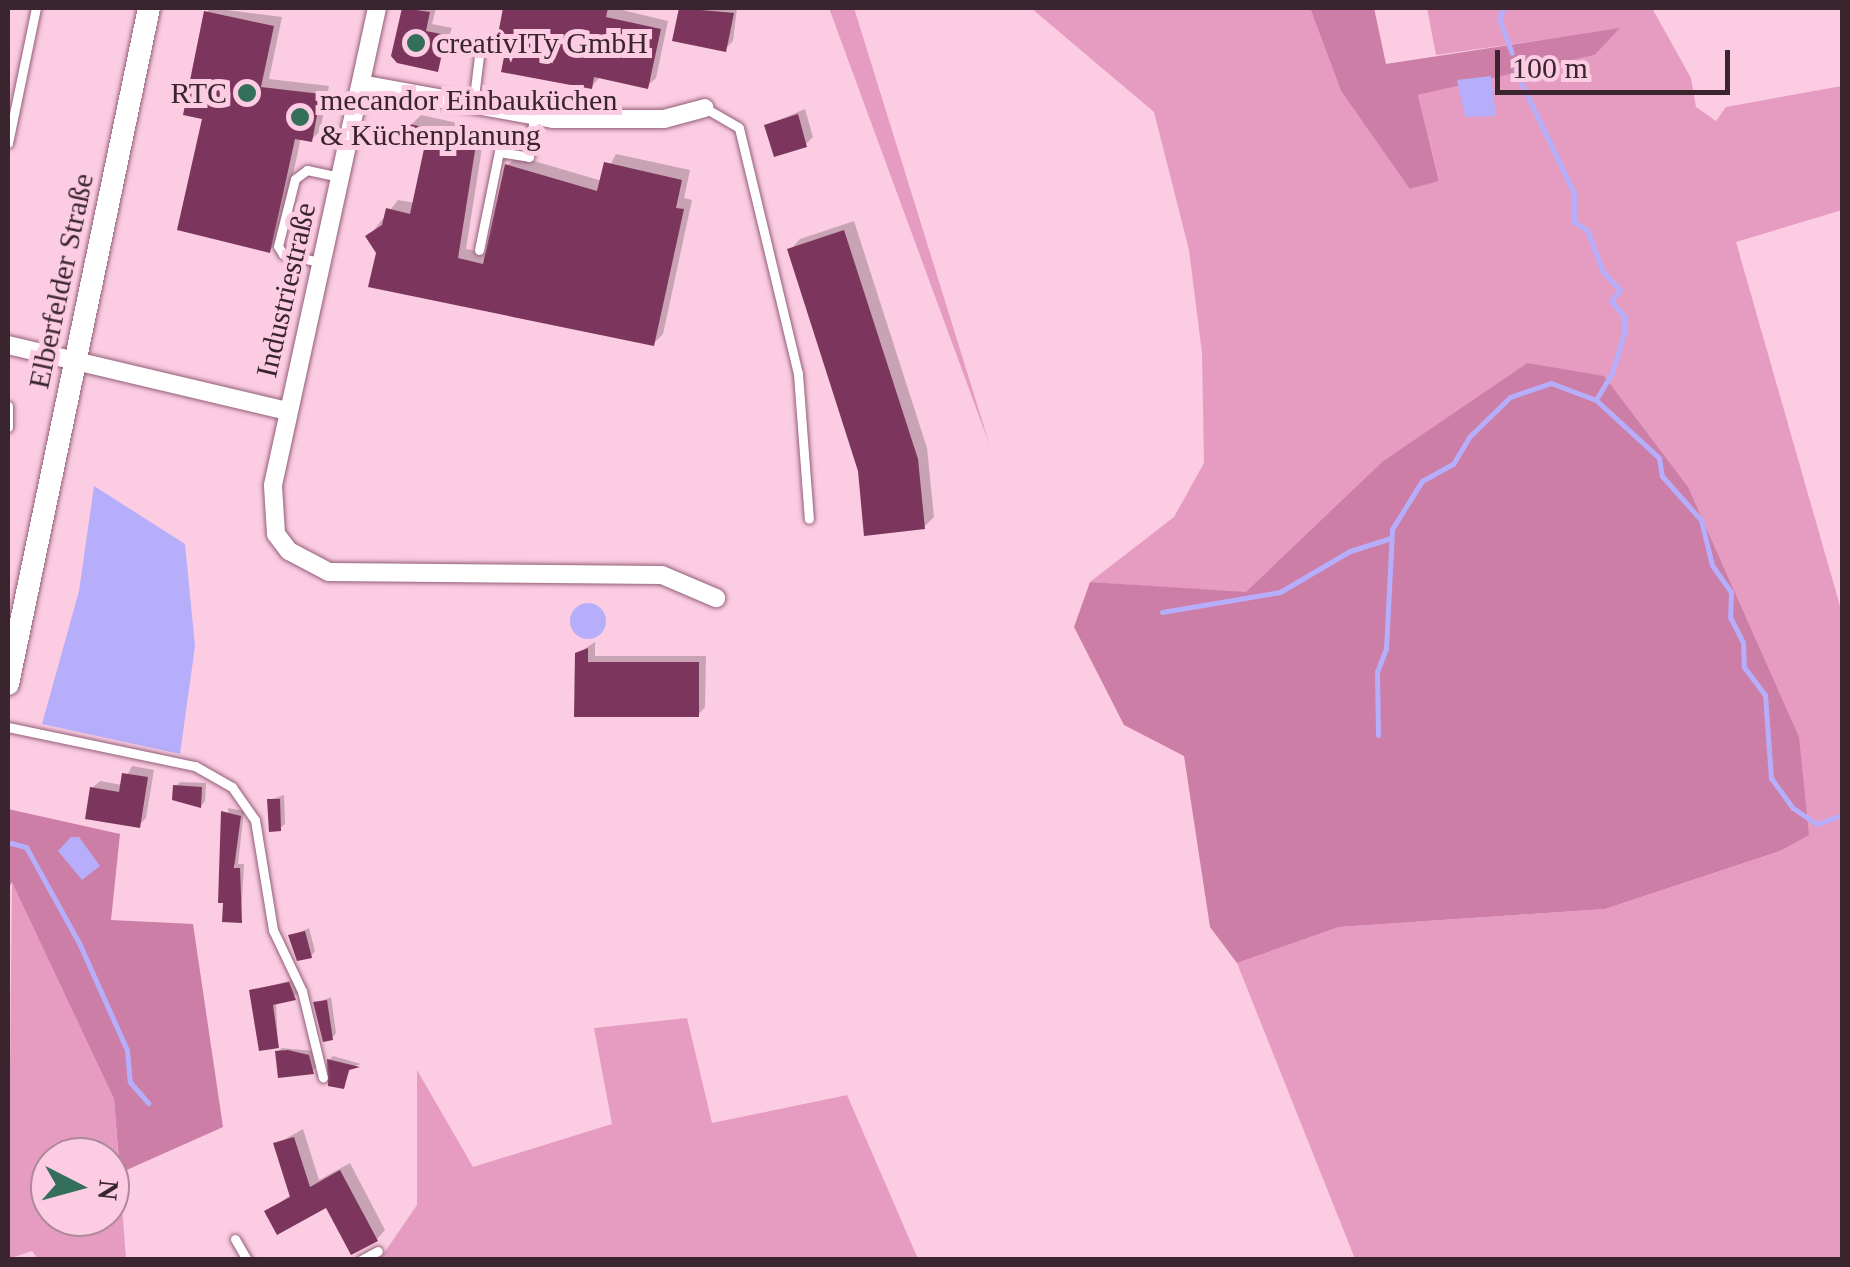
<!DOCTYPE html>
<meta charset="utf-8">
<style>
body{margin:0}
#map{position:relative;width:1850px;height:1267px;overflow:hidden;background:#fbcce2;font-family:Georgia,serif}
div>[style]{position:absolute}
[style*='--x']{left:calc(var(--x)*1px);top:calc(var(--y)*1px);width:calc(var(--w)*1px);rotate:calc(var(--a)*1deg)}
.green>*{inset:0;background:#e59cc0}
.forest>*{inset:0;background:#cc7ea6}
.water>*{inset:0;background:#b6aefb}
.round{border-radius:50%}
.shadow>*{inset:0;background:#0003}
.stream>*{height:5px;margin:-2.5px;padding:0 2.5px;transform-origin:2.5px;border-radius:2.5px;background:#b6aefb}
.building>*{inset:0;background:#7c355c}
.roads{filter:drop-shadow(0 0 2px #915e78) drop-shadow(0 0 2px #915e78)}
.service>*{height:9px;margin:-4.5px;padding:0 4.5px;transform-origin:4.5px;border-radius:4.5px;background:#fff}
.minor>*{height:18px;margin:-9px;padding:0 9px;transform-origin:9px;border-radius:9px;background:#fff}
.tertiary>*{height:22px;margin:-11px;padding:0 11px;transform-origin:11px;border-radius:11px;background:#fff}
.dots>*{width:28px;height:28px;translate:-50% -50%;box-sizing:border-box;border:5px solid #fbcce2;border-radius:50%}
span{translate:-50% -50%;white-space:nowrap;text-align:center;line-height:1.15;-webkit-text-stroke:10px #fbcce2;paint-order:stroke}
.poi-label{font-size:30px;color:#3a252f}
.left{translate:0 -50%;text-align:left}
.right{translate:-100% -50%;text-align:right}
.street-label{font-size:30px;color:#3a252f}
.frame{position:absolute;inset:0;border:10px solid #3a252f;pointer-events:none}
.north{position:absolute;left:30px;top:1137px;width:100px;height:100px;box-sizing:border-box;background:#fbcce2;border:2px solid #ae899a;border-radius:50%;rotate:96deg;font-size:28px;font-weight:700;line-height:40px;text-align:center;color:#3a252f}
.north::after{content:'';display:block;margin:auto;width:35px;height:45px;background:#336f5a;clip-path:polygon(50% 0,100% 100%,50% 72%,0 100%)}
.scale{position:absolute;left:1495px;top:50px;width:235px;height:45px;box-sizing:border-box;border:5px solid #3a252f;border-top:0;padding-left:12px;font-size:30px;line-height:35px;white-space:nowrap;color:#3a252f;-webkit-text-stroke:8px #fbcce2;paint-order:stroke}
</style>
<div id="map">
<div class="green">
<i style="clip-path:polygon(829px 8px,854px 8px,990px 446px)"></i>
<i style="clip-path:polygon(1031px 8px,1310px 8px,1341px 91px,1411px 189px,1439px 180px,1418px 95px,1595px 55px,1619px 29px,1436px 55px,1427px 8px,1652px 8px,1691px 78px,1696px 107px,1716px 121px,1726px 107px,1842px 86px,1842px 210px,1736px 242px,1842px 613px,1842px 1259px,1355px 1259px,1237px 963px,1339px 927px,1605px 909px,1780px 851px,1527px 363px,1383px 461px,1246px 593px,1090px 582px,1174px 517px,1204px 463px,1202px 353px,1189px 250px,1154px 112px)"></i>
<i style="clip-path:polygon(evenodd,12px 881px,114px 1099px,126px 1259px,38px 1259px,32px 1251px,8px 1259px,12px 881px,50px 1157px,110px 1157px,110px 1217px,50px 1217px,50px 1157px)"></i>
<i style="clip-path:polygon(687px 1018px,712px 1123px,847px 1095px,918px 1259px,380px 1259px,417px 1205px,417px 1070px,473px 1167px,612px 1124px,594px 1028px)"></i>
</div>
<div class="forest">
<i style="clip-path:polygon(1310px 8px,1374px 8px,1386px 64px,1620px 28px,1595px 55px,1418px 95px,1439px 181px,1410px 189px,1341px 91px)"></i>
<i style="clip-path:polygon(1527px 363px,1604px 376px,1688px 487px,1799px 737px,1809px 835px,1780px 851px,1605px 909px,1339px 927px,1237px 963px,1210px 927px,1184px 756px,1124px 725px,1074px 627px,1090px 582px,1246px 592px,1383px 461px)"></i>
<i style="clip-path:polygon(8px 809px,120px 834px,111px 920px,193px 924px,223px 1127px,120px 1173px,114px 1099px,12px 882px,8px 889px)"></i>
</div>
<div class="water">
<i style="clip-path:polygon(1491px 76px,1496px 116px,1465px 117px,1457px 80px)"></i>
<i style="clip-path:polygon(94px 486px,185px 544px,195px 646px,180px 754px,42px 724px,79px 591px)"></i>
<i class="round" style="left:570px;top:603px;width:36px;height:36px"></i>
<i style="clip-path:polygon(71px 837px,79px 837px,100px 866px,82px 880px,58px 851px)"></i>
</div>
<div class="shadow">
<i style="clip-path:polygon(211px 8px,282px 17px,269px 79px,329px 86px,320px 131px,311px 140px,301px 137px,279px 241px,270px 250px,207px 12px)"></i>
<i style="clip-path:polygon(404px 8px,436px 8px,432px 24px,452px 28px,437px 69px,394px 55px)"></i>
<i style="clip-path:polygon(506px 8px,614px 8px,668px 21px,656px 78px,647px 86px,601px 76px,591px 87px,500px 38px)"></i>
<i style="clip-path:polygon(681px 8px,737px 8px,733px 41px,725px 49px,675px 39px)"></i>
<i style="clip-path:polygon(805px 109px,813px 137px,806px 144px,767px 125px)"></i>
<i style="clip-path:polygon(421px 115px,485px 129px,466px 249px,488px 253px,507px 166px,517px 156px,602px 181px,616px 154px,690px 170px,684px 198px,692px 200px,663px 334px,653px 344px,369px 236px,398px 200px,415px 203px,427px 148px,411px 125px)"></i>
<i style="clip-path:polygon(854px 221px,927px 448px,934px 517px,924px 527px,860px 470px,790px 250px,800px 239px)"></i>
<i style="clip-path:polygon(595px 642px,595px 656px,706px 656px,705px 707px,698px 715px,577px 714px,577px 654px)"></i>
<i style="clip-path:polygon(132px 766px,154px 770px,146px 818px,139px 825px,92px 788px,100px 781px,122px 785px)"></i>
<i style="clip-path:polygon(180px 782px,206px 783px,205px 801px,201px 806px,176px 786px)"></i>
<i style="clip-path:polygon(284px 795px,285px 824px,280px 828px,269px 800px)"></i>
<i style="clip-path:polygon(228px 808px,244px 811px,238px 864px,244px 864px,241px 920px)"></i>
<i style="clip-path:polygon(309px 928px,315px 951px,311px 956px,291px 936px)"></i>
<i style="clip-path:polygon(292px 980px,298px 994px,276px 1002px,278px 1046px,252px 991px)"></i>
<i style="clip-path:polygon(331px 997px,336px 1033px,332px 1038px,316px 1003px)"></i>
<i style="clip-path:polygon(282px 1048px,313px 1051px,317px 1067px,312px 1071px,277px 1052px)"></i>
<i style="clip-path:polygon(333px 1056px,361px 1064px,351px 1067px,343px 1087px,329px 1060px)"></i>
<i style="clip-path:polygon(303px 1129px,319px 1180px,350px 1163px,385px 1230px,377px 1239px,327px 1205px,267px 1212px,292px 1194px,276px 1144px)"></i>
</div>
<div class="stream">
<i style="--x:1504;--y:8;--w:11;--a:117"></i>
<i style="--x:1499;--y:18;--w:37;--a:70"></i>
<i style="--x:1515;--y:70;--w:136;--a:64.4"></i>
<i style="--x:1574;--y:193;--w:29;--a:90"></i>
<i style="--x:1574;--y:222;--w:15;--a:32"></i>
<i style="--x:1587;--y:230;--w:45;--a:69.1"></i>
<i style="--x:1603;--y:272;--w:25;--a:47"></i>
<i style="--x:1620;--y:290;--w:14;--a:129"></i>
<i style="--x:1611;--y:301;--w:20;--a:49"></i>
<i style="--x:1624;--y:316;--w:17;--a:90"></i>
<i style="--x:1624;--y:333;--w:42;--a:106.7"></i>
<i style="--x:1612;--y:373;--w:31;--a:121"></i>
<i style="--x:1596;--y:400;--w:86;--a:42.6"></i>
<i style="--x:1659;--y:458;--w:18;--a:81"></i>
<i style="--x:1662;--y:476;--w:59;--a:48.4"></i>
<i style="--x:1701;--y:520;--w:46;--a:76.3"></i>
<i style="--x:1712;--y:565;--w:33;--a:55"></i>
<i style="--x:1731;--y:592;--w:25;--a:92"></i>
<i style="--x:1730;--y:617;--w:28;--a:63"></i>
<i style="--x:1743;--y:642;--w:25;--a:88"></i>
<i style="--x:1744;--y:667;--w:35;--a:53"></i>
<i style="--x:1765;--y:695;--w:83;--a:85.9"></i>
<i style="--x:1771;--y:778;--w:37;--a:54"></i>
<i style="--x:1793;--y:808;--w:29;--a:34"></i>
<i style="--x:1817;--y:824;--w:27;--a:-20"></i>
<i style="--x:1162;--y:612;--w:120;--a:-9.6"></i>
<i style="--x:1280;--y:592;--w:81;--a:-30.4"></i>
<i style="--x:1350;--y:551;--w:43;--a:-17.6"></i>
<i style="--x:1378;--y:735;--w:63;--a:-90.9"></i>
<i style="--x:1377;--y:672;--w:25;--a:-69"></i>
<i style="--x:1386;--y:649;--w:120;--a:-87.1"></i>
<i style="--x:1392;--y:529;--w:57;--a:-58"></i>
<i style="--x:1422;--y:481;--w:35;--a:-29"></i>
<i style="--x:1453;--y:464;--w:31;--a:-59"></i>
<i style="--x:1469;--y:437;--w:57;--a:-44.3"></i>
<i style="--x:1510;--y:397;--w:43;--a:-18.9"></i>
<i style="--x:1551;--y:383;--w:48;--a:20.7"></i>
<i style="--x:11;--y:843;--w:16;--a:15"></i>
<i style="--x:26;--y:847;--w:112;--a:61.1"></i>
<i style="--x:80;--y:945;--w:115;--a:65.9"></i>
<i style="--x:127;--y:1050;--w:32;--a:85"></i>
<i style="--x:130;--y:1082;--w:28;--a:49"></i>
</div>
<div class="building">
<i style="clip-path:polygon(402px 8px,430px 12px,426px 31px,446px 35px,438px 72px,397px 63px,391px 56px)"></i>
<i style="clip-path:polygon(503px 8px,608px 8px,606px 17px,661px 29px,648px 89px,594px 77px,592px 89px,501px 72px,507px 42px,497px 40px)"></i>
<i style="clip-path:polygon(679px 8px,734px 13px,726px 52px,672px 41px)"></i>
<i style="clip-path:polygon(204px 11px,274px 26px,261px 87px,321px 94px,312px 142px,295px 139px,270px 253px,177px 230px,202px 119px,183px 115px)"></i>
<i style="clip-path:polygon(798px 114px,807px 147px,774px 157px,764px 125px)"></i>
<i style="clip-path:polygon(409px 124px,477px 138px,458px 258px,483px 264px,505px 164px,597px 191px,604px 162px,682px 180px,676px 208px,684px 209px,654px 346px,368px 287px,376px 253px,365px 236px,382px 225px,386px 208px,410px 214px,424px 149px,405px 145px)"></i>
<i style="clip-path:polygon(844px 230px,918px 459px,925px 529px,864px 536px,858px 471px,787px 249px)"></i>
<i style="clip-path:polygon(588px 648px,588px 662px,699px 662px,699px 717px,574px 717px,575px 653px)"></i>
<i style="clip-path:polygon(122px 773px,148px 777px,140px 828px,85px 819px,90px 787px,119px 792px)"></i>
<i style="clip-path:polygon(173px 785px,202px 787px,201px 808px,172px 800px)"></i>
<i style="clip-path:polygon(267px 799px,280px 799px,281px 831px,269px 832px)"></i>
<i style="clip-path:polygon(221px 811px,241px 816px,234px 868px,240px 868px,242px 923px,222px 922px,223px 903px,218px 903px)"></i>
<i style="clip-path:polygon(305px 931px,312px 958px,297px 961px,288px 935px)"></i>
<i style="clip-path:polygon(289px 982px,296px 1000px,273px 1005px,279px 1048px,259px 1051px,249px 990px)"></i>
<i style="clip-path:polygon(327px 1000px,333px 1040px,323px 1042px,313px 1002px)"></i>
<i style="clip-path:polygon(288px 1050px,309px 1055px,314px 1074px,278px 1078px,275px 1051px)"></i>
<i style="clip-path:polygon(327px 1059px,360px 1067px,349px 1070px,344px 1089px,328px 1086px)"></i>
<i style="clip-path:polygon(294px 1137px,310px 1187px,340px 1170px,378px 1241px,351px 1255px,326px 1208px,277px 1235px,264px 1211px,290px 1197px,273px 1143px)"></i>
</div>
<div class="roads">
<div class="service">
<i style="--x:473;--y:105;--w:57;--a:-83"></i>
<i style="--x:705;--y:108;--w:39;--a:30"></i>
<i style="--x:739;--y:128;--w:253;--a:76.5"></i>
<i style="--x:798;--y:374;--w:145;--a:85.7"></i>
<i style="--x:8;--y:143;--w:138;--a:-78.3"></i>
<i style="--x:479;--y:250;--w:100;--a:-78.5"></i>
<i style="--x:499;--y:152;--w:30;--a:9"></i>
<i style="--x:529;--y:157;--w:41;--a:-83"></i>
<i style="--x:320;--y:262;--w:38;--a:-168"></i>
<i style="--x:283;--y:254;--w:9;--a:-122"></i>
<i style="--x:278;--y:246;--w:69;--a:-75.8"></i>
<i style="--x:295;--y:179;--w:15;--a:-37"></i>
<i style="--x:307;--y:170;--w:34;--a:12"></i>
<i style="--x:8;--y:406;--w:21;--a:90"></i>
<i style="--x:8;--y:727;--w:191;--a:11.8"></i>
<i style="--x:195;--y:766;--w:43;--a:29.6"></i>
<i style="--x:232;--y:787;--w:40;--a:55.1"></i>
<i style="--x:255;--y:820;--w:111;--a:80.7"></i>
<i style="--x:273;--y:930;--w:68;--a:64.6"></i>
<i style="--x:302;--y:991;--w:89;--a:76.4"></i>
<i style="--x:235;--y:1239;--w:24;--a:60"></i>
<i style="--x:361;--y:1260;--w:19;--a:-28"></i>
</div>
<div class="minor">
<i style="--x:377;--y:8;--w:489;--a:102.3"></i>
<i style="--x:273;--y:486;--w:48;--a:86.4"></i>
<i style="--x:276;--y:534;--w:21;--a:53"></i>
<i style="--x:289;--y:551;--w:45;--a:27.7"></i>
<i style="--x:329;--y:572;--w:333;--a:0.5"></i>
<i style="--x:662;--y:575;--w:59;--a:23.1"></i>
<i style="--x:361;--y:84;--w:195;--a:10.3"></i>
<i style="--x:553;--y:119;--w:111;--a:0"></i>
<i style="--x:664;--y:119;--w:42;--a:-15"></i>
<i style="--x:8;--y:345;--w:287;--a:13.3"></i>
</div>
<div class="tertiary">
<i style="--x:8;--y:684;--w:691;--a:-78.22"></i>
</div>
</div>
<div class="dots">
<i style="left:416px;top:43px;background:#336f5a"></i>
<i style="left:247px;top:93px;background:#336f5a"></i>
<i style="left:300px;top:117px;background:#336f5a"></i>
</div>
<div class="poi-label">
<span class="left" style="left:436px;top:43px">creativITy GmbH</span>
<span class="right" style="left:227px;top:93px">RTC</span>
<span class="left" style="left:320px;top:117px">mecandor Einbauküchen<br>&amp; Küchenplanung</span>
</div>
<div class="street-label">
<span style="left:61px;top:281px;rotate:-78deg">Elberfelder Straße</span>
<span style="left:286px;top:290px;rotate:-77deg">Industriestraße</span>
</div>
<div class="frame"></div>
<div class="north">N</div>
<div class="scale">100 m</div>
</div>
